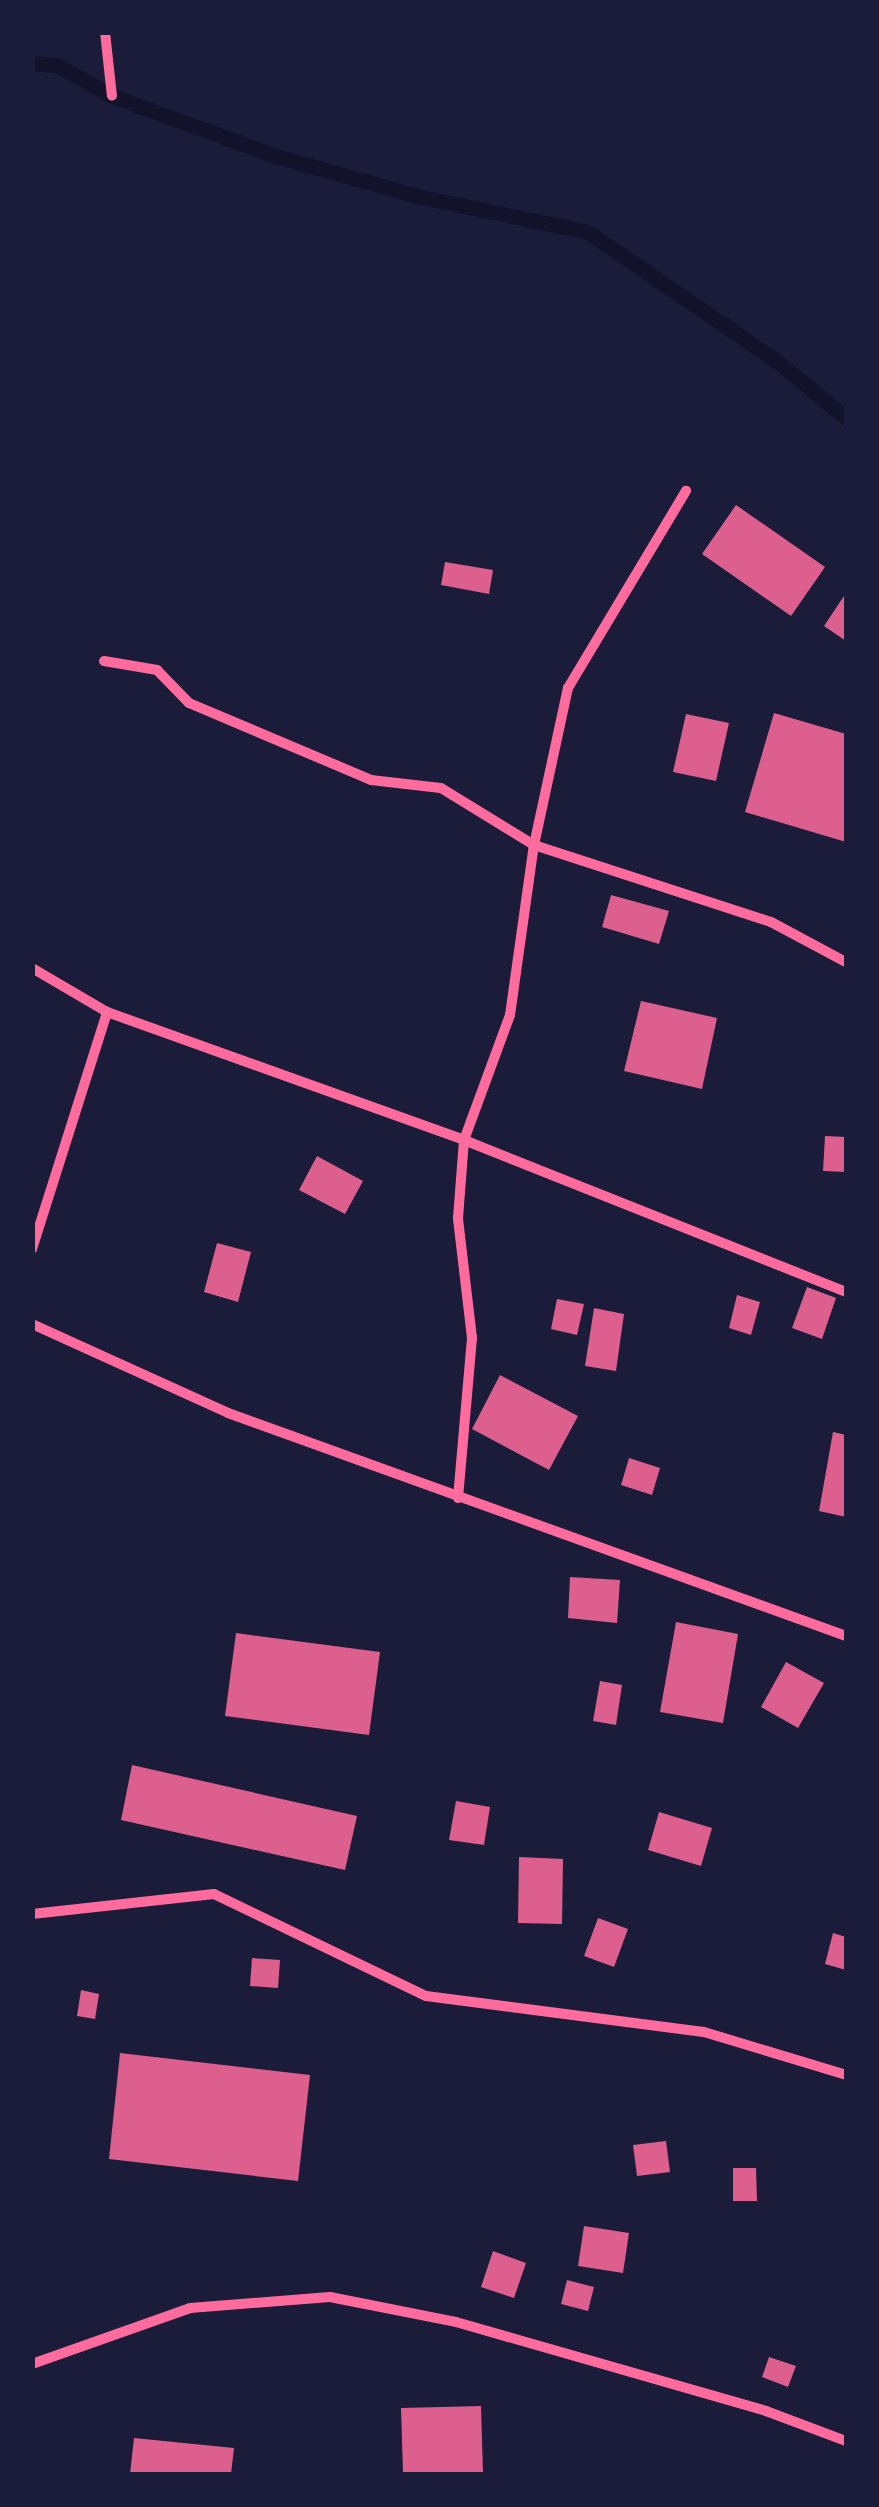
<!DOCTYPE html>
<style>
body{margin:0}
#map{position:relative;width:879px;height:2507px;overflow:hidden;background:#1b1b3a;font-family:Karla,sans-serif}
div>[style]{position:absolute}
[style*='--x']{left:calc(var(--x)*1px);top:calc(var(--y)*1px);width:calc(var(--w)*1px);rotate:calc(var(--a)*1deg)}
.stream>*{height:15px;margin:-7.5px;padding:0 7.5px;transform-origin:7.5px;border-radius:7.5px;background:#12122b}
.building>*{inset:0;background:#dd5f8e}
.minor>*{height:10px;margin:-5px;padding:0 5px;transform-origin:5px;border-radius:5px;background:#ff6b9d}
span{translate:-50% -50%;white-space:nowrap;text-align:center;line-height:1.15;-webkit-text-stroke:8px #1b1b3a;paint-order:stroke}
.frame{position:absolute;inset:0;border:35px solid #1b1b3a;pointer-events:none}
</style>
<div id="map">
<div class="stream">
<i style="--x:32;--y:63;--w:25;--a:5"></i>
<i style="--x:57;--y:65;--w:63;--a:29.4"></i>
<i style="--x:112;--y:96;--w:175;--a:20.1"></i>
<i style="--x:276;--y:156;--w:151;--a:15.8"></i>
<i style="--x:421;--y:197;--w:171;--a:11.8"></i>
<i style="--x:588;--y:232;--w:230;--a:34.4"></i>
<i style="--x:778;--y:362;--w:88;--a:39.5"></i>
</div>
<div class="building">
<i style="clip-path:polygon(736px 505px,825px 567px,791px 616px,702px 554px)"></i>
<i style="clip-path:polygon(445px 562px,493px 570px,489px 594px,441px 585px)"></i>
<i style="clip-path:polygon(846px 593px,846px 641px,824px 626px)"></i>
<i style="clip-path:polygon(774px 713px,846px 734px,846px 842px,745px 812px)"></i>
<i style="clip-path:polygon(686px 714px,729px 723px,716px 781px,673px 772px)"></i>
<i style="clip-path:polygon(611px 895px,669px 911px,659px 944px,602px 927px)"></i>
<i style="clip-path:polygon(641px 1001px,717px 1018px,702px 1089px,624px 1071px)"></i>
<i style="clip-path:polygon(825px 1136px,846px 1137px,846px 1172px,823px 1171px)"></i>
<i style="clip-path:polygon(317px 1156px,363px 1181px,345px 1214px,299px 1190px)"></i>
<i style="clip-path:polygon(217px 1243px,251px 1252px,238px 1302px,204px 1292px)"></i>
<i style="clip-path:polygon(807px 1287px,836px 1298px,822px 1339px,792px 1328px)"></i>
<i style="clip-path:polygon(737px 1295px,760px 1302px,751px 1335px,729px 1328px)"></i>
<i style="clip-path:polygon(557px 1299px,584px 1304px,577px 1335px,551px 1329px)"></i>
<i style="clip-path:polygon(594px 1308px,624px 1314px,616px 1371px,585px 1366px)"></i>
<i style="clip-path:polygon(500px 1375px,578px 1416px,549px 1470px,472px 1429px)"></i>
<i style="clip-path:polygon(833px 1432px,846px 1435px,846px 1517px,819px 1511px)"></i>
<i style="clip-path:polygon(629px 1458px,660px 1468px,652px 1495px,621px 1485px)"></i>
<i style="clip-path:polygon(570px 1577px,620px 1580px,617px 1623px,568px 1618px)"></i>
<i style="clip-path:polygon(676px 1622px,738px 1634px,723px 1723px,660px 1712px)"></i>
<i style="clip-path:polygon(236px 1633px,380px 1652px,369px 1735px,225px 1716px)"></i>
<i style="clip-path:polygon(786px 1662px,824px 1683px,798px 1728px,761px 1707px)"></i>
<i style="clip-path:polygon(600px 1681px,622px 1685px,616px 1725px,593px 1721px)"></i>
<i style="clip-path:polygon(132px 1765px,357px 1816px,345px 1870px,121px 1820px)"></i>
<i style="clip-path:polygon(456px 1801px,490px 1807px,484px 1845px,449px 1840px)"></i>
<i style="clip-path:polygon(659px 1812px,712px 1828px,701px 1866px,648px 1850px)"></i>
<i style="clip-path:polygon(519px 1857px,563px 1859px,562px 1924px,518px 1923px)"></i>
<i style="clip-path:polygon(598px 1918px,628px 1929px,614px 1967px,584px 1956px)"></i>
<i style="clip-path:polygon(833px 1933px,846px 1937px,846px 1970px,825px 1964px)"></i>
<i style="clip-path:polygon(252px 1958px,280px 1960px,278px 1988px,250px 1986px)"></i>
<i style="clip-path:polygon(81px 1990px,99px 1994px,95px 2019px,77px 2016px)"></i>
<i style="clip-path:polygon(120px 2053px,310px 2075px,298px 2181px,109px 2159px)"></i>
<i style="clip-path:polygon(666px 2141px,670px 2172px,637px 2176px,633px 2145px)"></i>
<i style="clip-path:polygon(733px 2168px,756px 2168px,757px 2201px,733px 2201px)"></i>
<i style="clip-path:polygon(584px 2226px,629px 2233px,623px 2273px,578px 2266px)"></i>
<i style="clip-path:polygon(493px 2251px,526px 2263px,514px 2298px,481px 2287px)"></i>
<i style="clip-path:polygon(567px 2280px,594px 2287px,588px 2311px,561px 2304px)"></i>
<i style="clip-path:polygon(769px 2357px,796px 2366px,788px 2387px,762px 2377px)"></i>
<i style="clip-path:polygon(481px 2406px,483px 2474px,403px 2474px,401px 2408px)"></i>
<i style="clip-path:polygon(134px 2438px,234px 2448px,231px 2474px,130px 2474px)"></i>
</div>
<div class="minor">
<i style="--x:105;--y:32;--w:64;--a:83.8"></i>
<i style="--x:104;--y:661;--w:54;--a:9.6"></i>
<i style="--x:157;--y:670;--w:46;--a:45.9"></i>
<i style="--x:189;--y:703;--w:198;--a:22.9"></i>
<i style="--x:371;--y:780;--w:70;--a:6.5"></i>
<i style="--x:441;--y:788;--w:109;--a:31.5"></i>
<i style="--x:534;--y:845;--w:249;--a:18"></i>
<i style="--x:771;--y:922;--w:85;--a:28.1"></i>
<i style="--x:32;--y:968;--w:87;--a:30.4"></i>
<i style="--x:107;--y:1012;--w:379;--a:19.7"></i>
<i style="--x:464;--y:1140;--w:411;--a:21.7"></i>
<i style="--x:32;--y:1249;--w:249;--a:-72.4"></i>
<i style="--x:32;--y:1324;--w:215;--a:24.4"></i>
<i style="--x:228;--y:1413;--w:657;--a:19.84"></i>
<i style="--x:458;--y:1498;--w:161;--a:-85"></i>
<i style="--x:472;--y:1338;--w:121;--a:-96.7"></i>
<i style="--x:458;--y:1218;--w:78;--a:-85.6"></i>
<i style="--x:464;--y:1140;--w:133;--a:-69.8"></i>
<i style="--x:510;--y:1015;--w:172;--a:-82"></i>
<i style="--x:534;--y:845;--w:161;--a:-77.8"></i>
<i style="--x:568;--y:688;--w:230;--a:-59.1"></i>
<i style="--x:32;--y:1914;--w:183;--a:-6.3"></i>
<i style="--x:214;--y:1894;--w:235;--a:25.7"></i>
<i style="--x:426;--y:1996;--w:280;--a:7.4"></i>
<i style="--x:704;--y:2032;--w:148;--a:16.8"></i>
<i style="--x:32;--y:2364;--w:168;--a:-19.5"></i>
<i style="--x:190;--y:2308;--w:140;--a:-4.5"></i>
<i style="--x:330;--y:2297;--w:128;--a:11.2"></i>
<i style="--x:456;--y:2322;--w:323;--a:16"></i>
<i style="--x:766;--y:2411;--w:85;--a:20.6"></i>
</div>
<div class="frame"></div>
</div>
